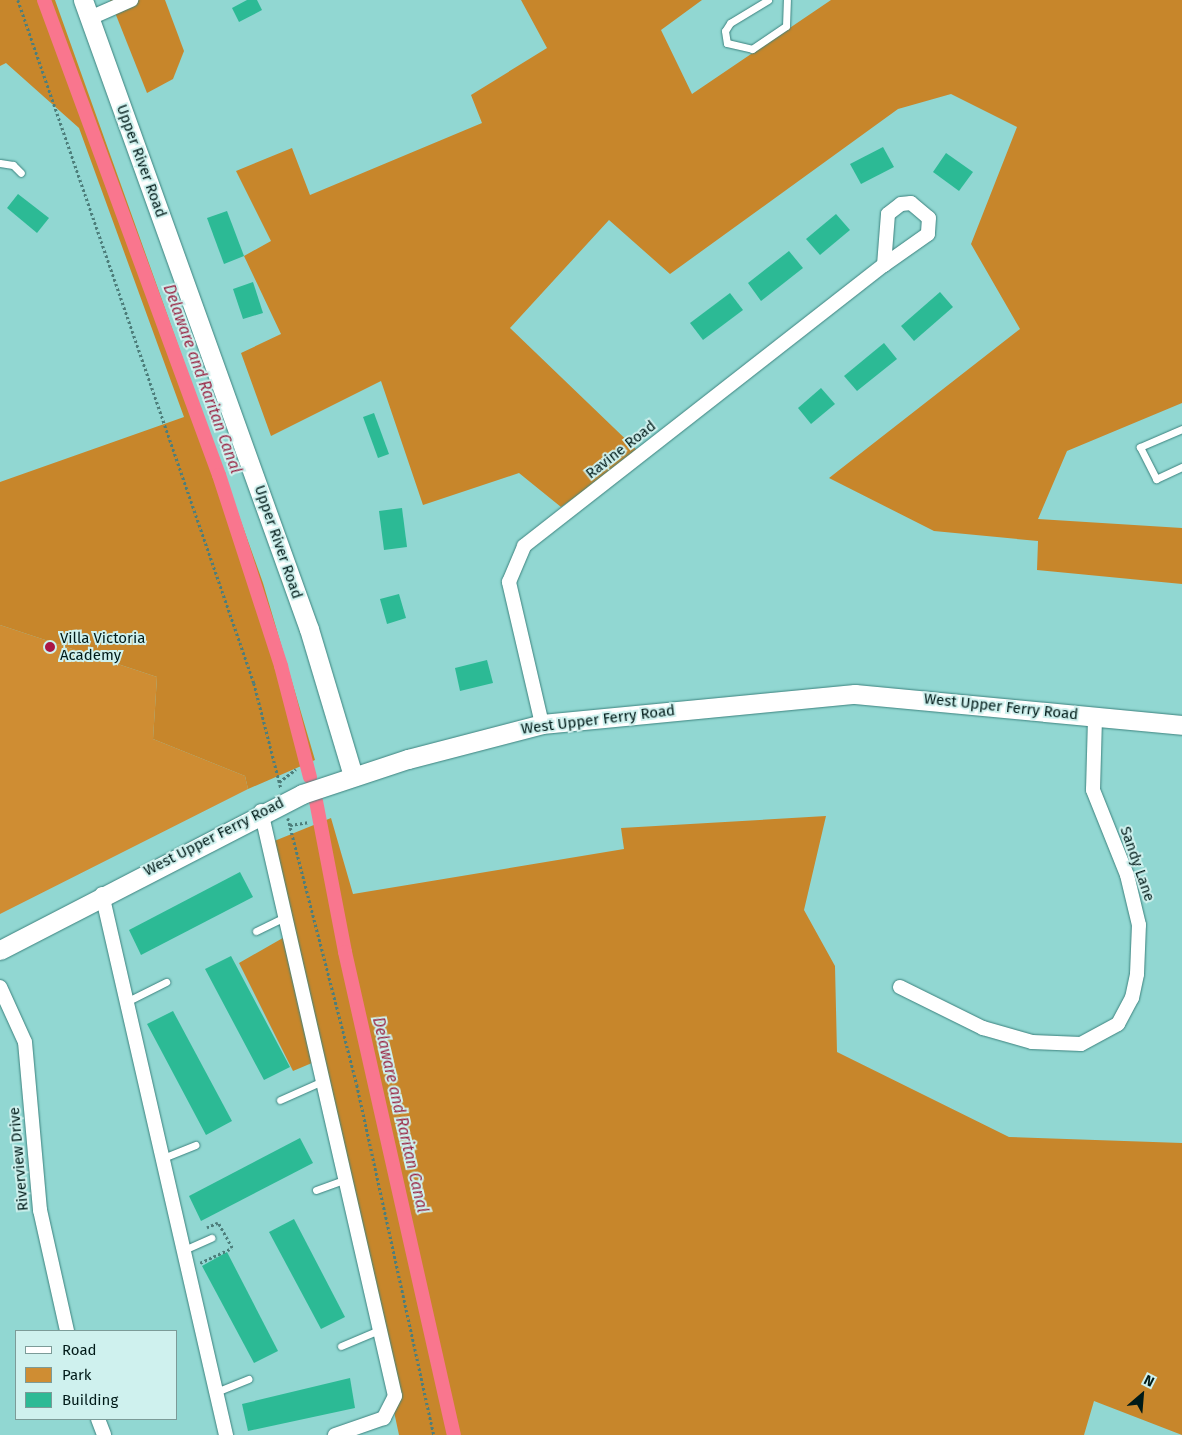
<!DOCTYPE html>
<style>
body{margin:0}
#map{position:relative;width:1182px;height:1435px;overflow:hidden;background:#91d7d2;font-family:"Fira Sans",sans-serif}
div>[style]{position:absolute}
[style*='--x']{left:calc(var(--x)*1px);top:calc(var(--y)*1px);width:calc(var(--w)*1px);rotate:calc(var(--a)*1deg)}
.green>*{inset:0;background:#cf8d33}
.forest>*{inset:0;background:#c7862b}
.canal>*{height:14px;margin:-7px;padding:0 7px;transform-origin:7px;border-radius:7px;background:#f9768e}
.building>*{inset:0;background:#2cba95}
.path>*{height:2.5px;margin-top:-1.25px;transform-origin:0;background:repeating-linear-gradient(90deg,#4d7e7b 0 2.5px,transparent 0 5px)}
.roads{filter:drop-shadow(0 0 1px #3c827e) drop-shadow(0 0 1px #3c827e)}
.lane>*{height:7px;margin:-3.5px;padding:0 3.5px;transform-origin:3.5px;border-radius:3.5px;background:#fff}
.street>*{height:14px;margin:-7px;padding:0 7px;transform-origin:7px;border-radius:7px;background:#fff}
.secondary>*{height:19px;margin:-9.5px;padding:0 9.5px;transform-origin:9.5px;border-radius:9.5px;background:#fff}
.dots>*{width:14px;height:14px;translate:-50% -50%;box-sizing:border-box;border:2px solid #cff1ee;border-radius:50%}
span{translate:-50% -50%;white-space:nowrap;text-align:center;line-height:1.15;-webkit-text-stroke:4px #cff1ee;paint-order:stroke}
.street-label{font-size:15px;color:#001a18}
.poi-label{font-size:15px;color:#001a18}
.left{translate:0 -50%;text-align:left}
.water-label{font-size:16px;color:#992443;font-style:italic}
.legend{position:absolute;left:15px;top:1330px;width:162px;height:90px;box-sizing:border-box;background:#cff1ee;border:1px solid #7c9b98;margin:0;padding:6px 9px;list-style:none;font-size:15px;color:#001a18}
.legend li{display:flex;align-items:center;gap:10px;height:25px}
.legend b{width:25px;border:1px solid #7c9b98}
.north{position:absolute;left:1117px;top:1370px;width:50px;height:50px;-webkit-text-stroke:4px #cff1ee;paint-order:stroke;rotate:27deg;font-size:14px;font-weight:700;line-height:20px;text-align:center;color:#001a18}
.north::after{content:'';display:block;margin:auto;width:18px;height:22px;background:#001a18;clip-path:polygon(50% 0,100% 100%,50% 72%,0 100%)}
</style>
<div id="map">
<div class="green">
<i style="clip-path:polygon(0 625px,157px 677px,153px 739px,245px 776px,248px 789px,0 914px)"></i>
</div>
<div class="forest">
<i style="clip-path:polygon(0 0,55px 0,263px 583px,315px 760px,248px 789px,245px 776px,153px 739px,157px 677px,0 625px,0 482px,184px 417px,79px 128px,6px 63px,0 66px)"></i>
<i style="clip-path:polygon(110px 0,165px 0,184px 51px,173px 79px,147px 93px)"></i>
<i style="clip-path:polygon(521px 0,702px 0,661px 30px,692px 94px,831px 0,1182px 0,1182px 403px,1067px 451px,1038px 519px,1182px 528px,1182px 584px,1037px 570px,1038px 541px,934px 531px,829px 478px,1020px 329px,971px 244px,1017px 127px,951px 94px,898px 109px,670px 274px,609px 220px,510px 328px,639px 452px,561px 507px,519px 473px,423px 505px,381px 381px,271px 436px,241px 353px,281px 334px,244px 256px,271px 241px,236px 171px,292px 148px,310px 195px,482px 123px,471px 95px,547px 48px)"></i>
<i style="clip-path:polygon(826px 816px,804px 910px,835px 966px,837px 1052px,1009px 1137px,1182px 1143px,1182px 1435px,1094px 1401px,1084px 1435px,399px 1435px,319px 1060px,293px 1071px,239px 963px,288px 935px,262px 846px,331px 818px,353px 894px,624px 849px,621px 828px)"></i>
</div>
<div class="canal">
<i style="--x:44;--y:0;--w:506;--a:69.78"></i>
<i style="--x:219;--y:475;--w:201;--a:72"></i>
<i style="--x:281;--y:666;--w:115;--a:75.4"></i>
<i style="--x:316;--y:801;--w:154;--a:79.1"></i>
<i style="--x:345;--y:952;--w:495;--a:77.3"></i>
</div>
<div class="building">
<i style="clip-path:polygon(247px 0,257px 0,262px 10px,239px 22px,232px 8px)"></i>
<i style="clip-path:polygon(883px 147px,894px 167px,861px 184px,850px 164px)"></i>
<i style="clip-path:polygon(946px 153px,973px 172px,959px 191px,933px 172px)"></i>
<i style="clip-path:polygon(18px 194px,49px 218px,37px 233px,7px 208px)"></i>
<i style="clip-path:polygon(227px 211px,244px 256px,224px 264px,207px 218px)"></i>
<i style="clip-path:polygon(836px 214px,850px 230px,820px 255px,806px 239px)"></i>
<i style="clip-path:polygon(789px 251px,803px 268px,761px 301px,748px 283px)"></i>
<i style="clip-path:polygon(253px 282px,263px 313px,243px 319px,233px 289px)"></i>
<i style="clip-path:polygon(940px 292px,953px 307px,914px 341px,901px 326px)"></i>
<i style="clip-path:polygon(730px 293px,743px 310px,703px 340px,690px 323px)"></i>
<i style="clip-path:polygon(884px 343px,897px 359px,857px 391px,844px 376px)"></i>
<i style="clip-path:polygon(821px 388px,835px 404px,811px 424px,798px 408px)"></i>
<i style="clip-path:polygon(374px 413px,389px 454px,378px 458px,363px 417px)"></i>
<i style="clip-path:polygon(402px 508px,407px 547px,384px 550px,379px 511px)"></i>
<i style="clip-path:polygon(399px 594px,406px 618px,387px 624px,380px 599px)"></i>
<i style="clip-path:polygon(487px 660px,493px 683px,460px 691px,455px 668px)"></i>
<i style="clip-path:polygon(240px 872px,253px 897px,141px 955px,129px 930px)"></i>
<i style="clip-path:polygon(231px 956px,290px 1067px,264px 1080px,205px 969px)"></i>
<i style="clip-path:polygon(173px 1011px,232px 1121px,206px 1135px,147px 1024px)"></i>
<i style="clip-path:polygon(300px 1138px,313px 1163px,201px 1221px,189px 1196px)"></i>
<i style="clip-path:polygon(294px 1219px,345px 1317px,321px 1329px,269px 1232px)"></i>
<i style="clip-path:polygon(227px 1252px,278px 1351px,254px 1363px,202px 1266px)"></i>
<i style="clip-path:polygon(350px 1378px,355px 1408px,248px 1431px,242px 1404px)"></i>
</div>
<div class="path">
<i style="--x:18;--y:0;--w:723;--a:70.94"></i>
<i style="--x:254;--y:683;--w:108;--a:75.6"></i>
<i style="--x:279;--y:782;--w:21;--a:-37"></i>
<i style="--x:288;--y:818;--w:276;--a:75.5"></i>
<i style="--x:357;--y:1085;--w:358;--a:77.6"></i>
<i style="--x:290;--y:825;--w:18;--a:-9"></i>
<i style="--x:200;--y:1263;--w:35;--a:-25"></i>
<i style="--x:232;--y:1248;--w:29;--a:-119"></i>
<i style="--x:218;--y:1223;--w:12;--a:156"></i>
</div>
<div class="roads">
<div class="lane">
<i style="--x:768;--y:0;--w:44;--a:148.8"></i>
<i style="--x:730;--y:23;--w:9;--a:122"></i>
<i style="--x:725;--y:31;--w:12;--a:81"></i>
<i style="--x:727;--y:43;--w:26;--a:13"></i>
<i style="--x:752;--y:49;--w:41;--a:-34.1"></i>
<i style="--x:786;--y:26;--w:26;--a:-88"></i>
<i style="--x:0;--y:163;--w:13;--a:9"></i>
<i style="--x:13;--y:165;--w:11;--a:45"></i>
<i style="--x:1182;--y:429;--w:46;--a:156.8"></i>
<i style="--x:1140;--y:447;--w:36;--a:63"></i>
<i style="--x:1156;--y:479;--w:29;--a:-25"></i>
<i style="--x:256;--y:931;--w:34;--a:-26"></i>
<i style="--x:126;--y:1002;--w:45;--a:-26.6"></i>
<i style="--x:280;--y:1100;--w:49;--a:-24"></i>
<i style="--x:163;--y:1158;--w:35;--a:-22"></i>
<i style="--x:316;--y:1190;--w:33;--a:-20"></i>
<i style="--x:184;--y:1250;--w:30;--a:-24"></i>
<i style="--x:341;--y:1346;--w:41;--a:-22.8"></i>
<i style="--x:216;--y:1392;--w:35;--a:-22"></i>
</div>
<div class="street">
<i style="--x:90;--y:18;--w:45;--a:-23.7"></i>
<i style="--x:911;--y:203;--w:23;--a:40"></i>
<i style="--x:929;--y:218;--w:16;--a:94"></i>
<i style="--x:928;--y:234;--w:54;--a:144.8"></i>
<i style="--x:884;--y:265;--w:51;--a:-85.5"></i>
<i style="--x:888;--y:214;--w:16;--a:-38"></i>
<i style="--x:901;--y:204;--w:10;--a:-6"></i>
<i style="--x:542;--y:724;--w:146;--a:-103.1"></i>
<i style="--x:509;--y:582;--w:39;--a:-67"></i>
<i style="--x:524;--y:546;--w:457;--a:-38"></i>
<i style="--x:261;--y:811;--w:600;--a:77.1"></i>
<i style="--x:395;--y:1396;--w:25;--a:117"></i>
<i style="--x:384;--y:1418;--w:52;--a:160.9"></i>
<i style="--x:102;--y:894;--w:555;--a:77.09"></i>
<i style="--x:0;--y:987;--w:60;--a:65.6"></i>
<i style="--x:25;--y:1042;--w:169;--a:84.9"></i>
<i style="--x:40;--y:1210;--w:124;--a:77.4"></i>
<i style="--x:900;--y:987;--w:93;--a:26.3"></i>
<i style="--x:983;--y:1028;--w:51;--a:15.9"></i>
<i style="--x:1032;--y:1042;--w:49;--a:2.3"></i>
<i style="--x:1081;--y:1044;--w:42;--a:-28.4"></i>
<i style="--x:1118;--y:1024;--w:30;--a:-62"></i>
<i style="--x:1132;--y:998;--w:25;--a:-78"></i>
<i style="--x:1137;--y:974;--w:49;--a:-87.7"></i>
<i style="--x:1139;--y:925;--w:51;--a:-103.5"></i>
<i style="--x:1127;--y:875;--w:92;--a:-111.8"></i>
<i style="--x:1093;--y:790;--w:72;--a:-88.4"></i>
<i style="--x:98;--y:1419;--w:17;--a:69"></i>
</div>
<div class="secondary">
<i style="--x:83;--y:0;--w:668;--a:70.24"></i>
<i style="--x:309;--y:629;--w:153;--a:73.3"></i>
<i style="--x:0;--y:950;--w:340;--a:-27.3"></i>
<i style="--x:302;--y:794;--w:112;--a:-18.3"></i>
<i style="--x:408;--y:759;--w:138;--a:-14.6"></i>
<i style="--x:542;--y:724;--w:314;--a:-5.5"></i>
<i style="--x:855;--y:694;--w:328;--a:5.4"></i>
</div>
</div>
<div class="dots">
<i style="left:50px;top:647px;background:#aa1645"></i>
</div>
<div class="street-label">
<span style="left:141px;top:161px;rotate:70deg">Upper River Road</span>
<span style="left:621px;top:450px;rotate:-38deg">Ravine Road</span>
<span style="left:278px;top:542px;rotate:71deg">Upper River Road</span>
<span style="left:1001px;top:707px;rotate:6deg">West Upper Ferry Road</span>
<span style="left:598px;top:720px;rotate:-7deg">West Upper Ferry Road</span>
<span style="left:214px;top:837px;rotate:-27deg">West Upper Ferry Road</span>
<span style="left:1137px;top:864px;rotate:71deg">Sandy Lane</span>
<span style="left:19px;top:1159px;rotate:-95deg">Riverview Drive</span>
</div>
<div class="poi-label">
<span class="left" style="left:60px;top:647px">Villa Victoria<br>Academy</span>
</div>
<div class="water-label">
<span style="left:202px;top:379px;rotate:70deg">Delaware and Raritan Canal</span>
<span style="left:400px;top:1115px;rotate:77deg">Delaware and Raritan Canal</span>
</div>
<ul class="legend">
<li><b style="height:6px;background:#fff"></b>Road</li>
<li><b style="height:14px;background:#cf8d33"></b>Park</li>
<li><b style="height:14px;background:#2cba95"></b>Building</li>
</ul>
<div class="north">N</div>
</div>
